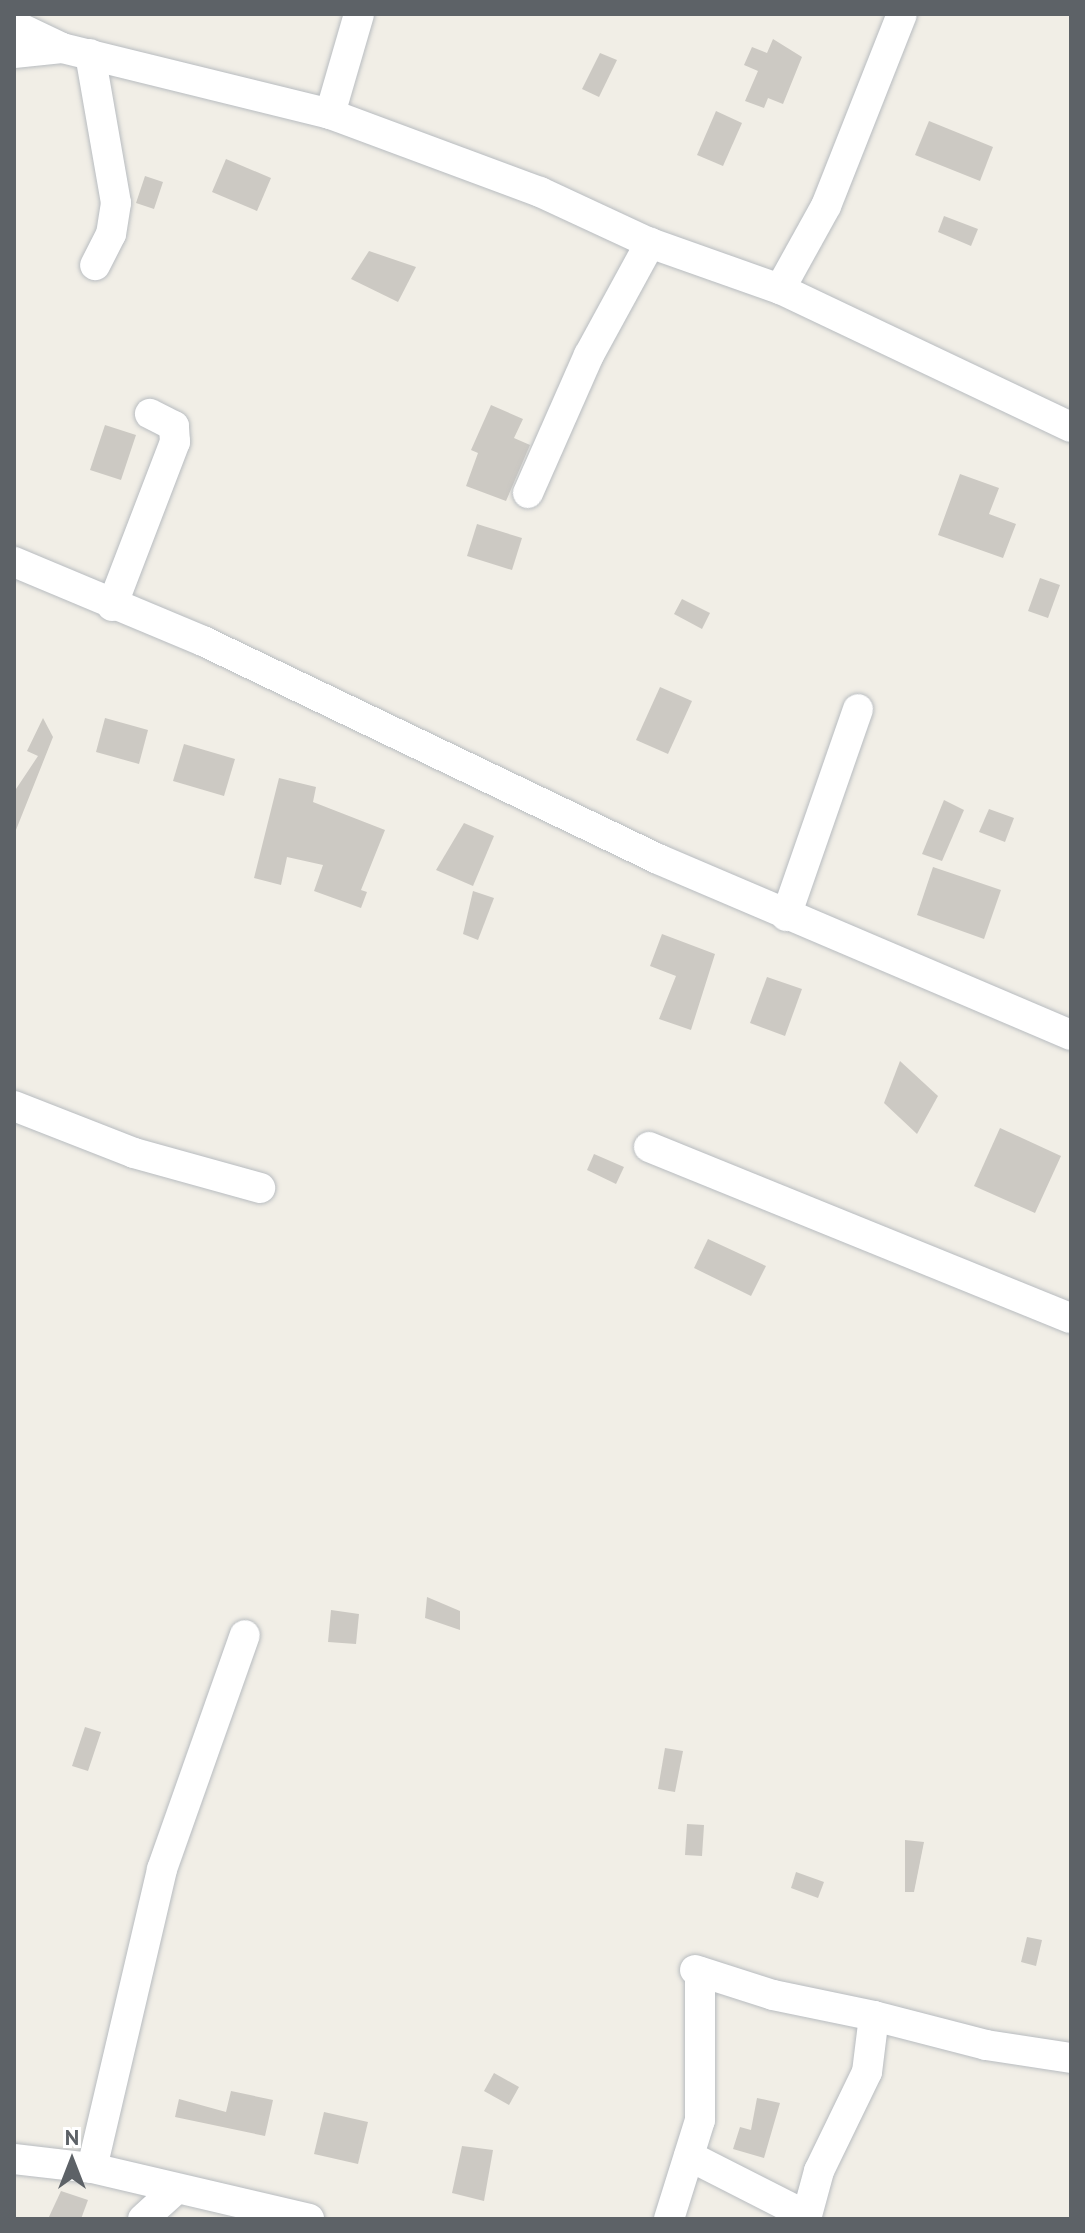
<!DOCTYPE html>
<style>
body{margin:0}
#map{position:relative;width:1085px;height:2233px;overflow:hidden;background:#f1eee6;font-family:"PT Sans",sans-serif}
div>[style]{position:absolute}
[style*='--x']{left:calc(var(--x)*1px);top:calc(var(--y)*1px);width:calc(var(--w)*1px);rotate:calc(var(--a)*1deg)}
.building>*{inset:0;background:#ccc9c3}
.roads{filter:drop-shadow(0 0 2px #b8bcc0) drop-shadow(0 0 2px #b8bcc0)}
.minor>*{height:30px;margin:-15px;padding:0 15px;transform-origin:15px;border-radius:15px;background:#fff}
span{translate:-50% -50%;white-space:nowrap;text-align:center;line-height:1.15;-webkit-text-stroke:6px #fff;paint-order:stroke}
.frame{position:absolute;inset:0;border:16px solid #5d6267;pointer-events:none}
.north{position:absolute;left:32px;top:2121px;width:80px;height:80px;-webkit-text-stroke:6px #fff;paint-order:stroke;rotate:0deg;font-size:22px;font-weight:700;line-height:32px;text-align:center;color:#5d6267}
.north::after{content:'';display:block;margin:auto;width:28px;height:36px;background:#5d6267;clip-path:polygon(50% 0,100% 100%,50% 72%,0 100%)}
</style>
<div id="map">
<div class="building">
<i style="clip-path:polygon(773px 39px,802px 57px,783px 104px,768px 98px,764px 108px,745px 101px,758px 71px,744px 65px,752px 47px,767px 53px)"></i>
<i style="clip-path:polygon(600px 53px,617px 60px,599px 97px,582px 89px)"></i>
<i style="clip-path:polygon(716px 111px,742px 123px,723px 166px,697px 155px)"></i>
<i style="clip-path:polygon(929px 121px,993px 147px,980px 181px,915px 155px)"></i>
<i style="clip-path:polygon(226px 159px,271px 178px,257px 211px,212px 192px)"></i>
<i style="clip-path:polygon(145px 176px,163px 182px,154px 209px,136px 203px)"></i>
<i style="clip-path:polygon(944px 216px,978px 229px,971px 246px,938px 232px)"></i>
<i style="clip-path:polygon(369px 251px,416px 267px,398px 302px,351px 279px)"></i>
<i style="clip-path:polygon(491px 405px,523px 419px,514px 438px,530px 445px,506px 501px,466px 486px,478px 453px,471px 450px)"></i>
<i style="clip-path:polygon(105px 425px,136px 435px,121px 480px,90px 470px)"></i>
<i style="clip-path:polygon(960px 474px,999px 488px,989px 514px,1016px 524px,1003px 558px,938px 535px)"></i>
<i style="clip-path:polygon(477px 524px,522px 538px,512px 570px,467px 556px)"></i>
<i style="clip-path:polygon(1040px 578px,1060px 585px,1048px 618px,1028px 611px)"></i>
<i style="clip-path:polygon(682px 599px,710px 613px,702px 629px,674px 614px)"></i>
<i style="clip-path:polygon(660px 687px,692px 701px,668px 754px,636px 740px)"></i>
<i style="clip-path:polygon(43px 718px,53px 737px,14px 835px,14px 792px,38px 756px,27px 751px)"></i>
<i style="clip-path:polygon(105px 718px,148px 730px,139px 764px,96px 752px)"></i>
<i style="clip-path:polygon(184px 744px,235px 759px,224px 796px,173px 781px)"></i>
<i style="clip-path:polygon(279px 778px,316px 787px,313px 802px,385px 830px,361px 890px,367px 892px,361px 908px,314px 891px,323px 865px,287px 857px,281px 885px,254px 878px)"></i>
<i style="clip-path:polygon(944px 800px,964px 810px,942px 861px,922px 854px)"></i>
<i style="clip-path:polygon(989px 809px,1014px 818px,1005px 842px,979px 832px)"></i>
<i style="clip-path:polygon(464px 823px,494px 836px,473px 886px,436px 870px)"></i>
<i style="clip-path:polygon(933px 867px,1001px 890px,984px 939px,917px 915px)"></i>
<i style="clip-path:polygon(473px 891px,494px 898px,478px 940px,463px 934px)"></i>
<i style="clip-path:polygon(662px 934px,715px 954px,691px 1030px,659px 1019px,676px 976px,650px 966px)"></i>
<i style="clip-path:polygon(767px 977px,802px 989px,785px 1036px,750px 1023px)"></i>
<i style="clip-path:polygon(900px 1061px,938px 1096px,917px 1134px,884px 1103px)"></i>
<i style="clip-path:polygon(1000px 1128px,1061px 1156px,1035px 1213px,974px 1186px)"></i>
<i style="clip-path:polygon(594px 1154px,624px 1167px,616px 1184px,587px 1170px)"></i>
<i style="clip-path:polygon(708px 1239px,766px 1266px,751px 1296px,694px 1268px)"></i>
<i style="clip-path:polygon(427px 1597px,460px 1611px,460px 1630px,425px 1618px)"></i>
<i style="clip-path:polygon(331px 1610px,359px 1614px,356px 1644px,328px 1642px)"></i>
<i style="clip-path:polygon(85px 1727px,101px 1732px,88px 1771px,72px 1766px)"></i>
<i style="clip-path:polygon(665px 1748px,683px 1751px,675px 1792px,658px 1789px)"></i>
<i style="clip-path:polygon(687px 1824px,704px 1825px,702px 1856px,685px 1855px)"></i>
<i style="clip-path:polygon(905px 1840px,924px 1842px,914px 1892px,905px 1892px)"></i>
<i style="clip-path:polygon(796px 1872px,824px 1882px,818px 1898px,791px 1888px)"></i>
<i style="clip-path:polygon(1027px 1937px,1042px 1940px,1036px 1966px,1021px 1962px)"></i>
<i style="clip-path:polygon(494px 2073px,519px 2087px,509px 2105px,484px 2091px)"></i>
<i style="clip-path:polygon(231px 2091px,273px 2100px,265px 2136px,175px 2117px,179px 2099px,226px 2112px)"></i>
<i style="clip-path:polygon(757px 2098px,780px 2103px,764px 2158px,733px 2149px,740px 2127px,751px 2130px)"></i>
<i style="clip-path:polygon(324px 2112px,368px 2122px,358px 2164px,314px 2154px)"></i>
<i style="clip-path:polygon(462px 2146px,493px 2150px,484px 2201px,452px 2193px)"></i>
<i style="clip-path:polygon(61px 2191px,88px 2200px,81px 2219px,48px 2219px)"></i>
</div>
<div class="roads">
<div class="minor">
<i style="--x:14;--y:25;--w:53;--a:25.6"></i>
<i style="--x:62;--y:48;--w:276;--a:13.8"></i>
<i style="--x:330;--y:114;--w:224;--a:20.4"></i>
<i style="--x:540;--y:192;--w:121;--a:24.9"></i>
<i style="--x:650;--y:243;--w:138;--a:19.5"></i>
<i style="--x:780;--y:289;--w:322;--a:25.4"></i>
<i style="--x:14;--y:53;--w:48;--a:-5.9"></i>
<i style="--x:90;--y:54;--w:151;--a:80.1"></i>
<i style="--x:116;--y:203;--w:31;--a:99"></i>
<i style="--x:111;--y:234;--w:35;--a:117"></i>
<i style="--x:330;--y:114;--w:104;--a:-73.8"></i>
<i style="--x:780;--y:289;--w:95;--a:-61"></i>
<i style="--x:826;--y:206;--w:206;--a:-68.4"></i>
<i style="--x:528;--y:493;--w:151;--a:-66.2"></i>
<i style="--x:589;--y:355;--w:128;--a:-61.4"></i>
<i style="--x:14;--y:562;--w:205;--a:22.7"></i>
<i style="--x:203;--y:641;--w:505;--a:25.6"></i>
<i style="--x:658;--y:859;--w:449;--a:23.1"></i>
<i style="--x:112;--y:606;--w:176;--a:-69"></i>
<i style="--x:175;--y:442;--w:16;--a:-94"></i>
<i style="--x:174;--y:426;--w:27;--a:-153"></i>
<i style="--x:786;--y:916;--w:219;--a:-70.8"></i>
<i style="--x:14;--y:1106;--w:129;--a:21.4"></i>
<i style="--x:134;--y:1153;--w:131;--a:15.5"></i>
<i style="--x:649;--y:1147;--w:455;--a:22.1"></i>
<i style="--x:695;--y:1970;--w:82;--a:17.8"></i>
<i style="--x:773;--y:1995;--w:103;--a:11.7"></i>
<i style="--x:874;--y:2016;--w:56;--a:97.1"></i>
<i style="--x:867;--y:2072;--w:110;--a:115.9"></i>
<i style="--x:819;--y:2171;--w:50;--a:105.2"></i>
<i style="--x:874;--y:2016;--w:116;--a:14.5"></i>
<i style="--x:986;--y:2045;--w:86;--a:8.7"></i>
<i style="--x:689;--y:2156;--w:132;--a:27"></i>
<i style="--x:14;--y:2159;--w:79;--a:6.6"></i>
<i style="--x:92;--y:2168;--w:223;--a:13.2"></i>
<i style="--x:92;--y:2168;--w:307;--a:-76.8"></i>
<i style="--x:162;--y:1869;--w:248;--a:-70.5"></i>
<i style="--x:143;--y:2219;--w:43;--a:-42.2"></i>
<i style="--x:669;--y:2219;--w:104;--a:-72.6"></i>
<i style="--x:700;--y:2120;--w:148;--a:-90"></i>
</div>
</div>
<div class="frame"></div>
<div class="north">N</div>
</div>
